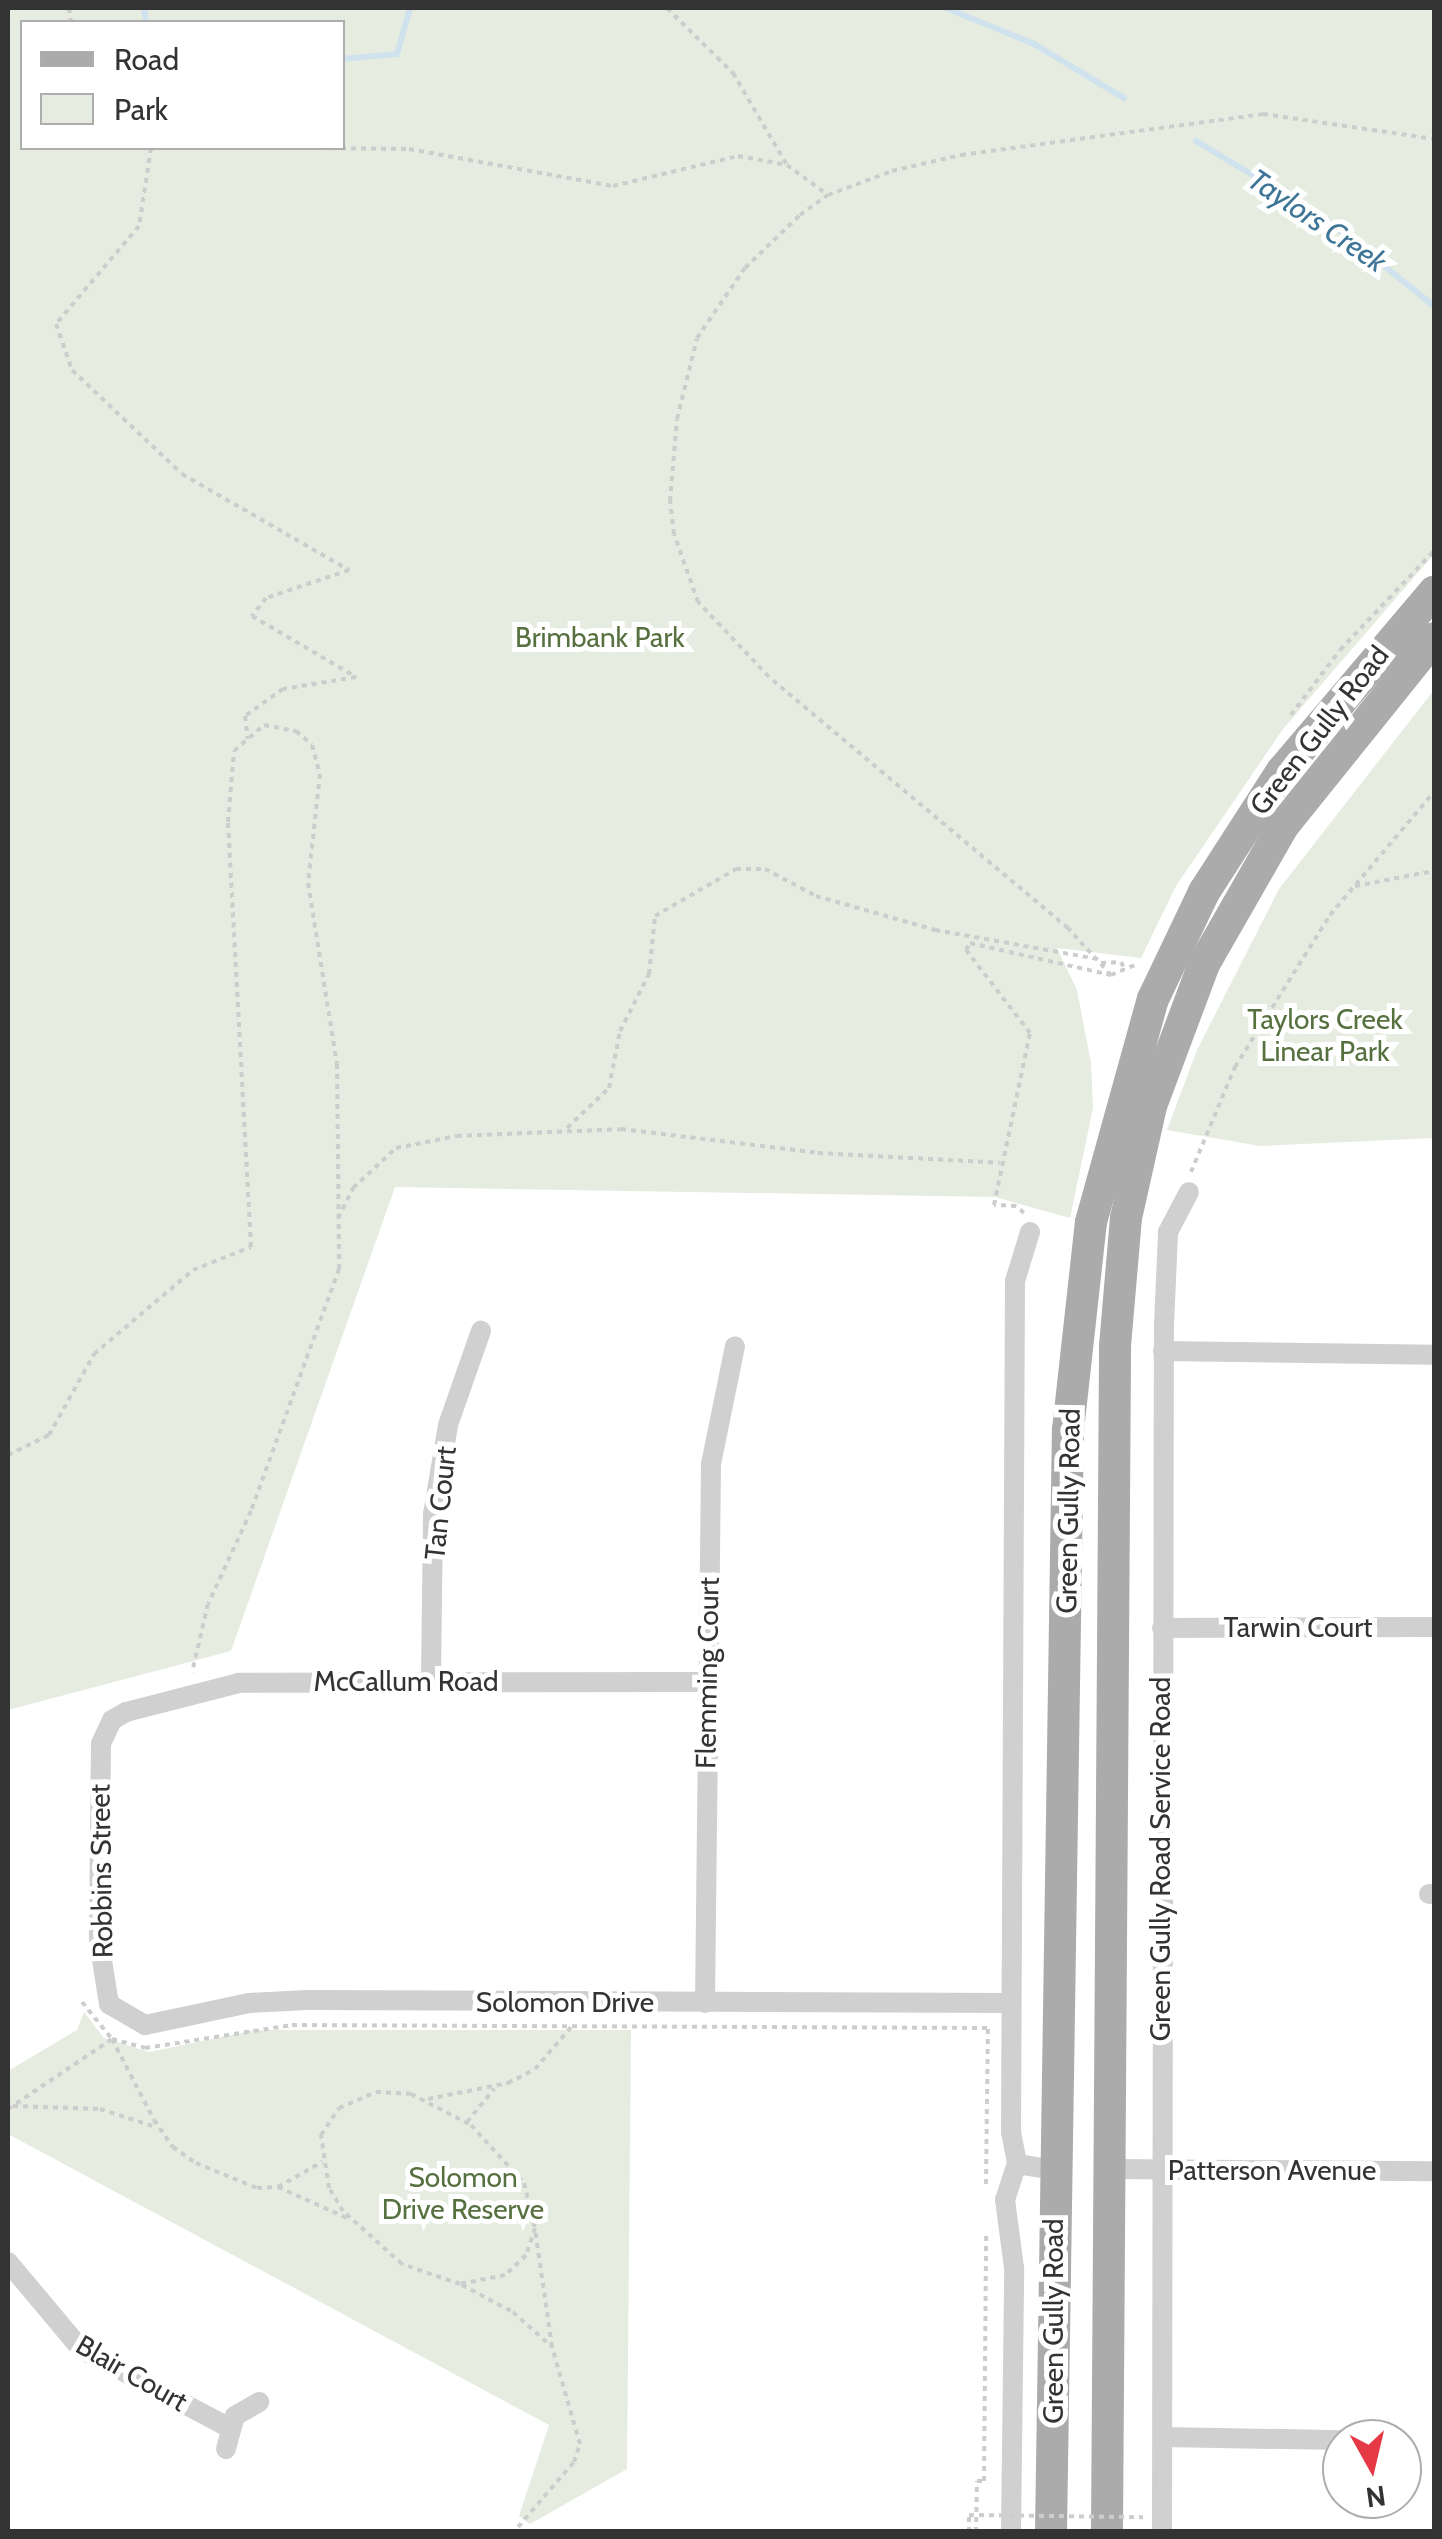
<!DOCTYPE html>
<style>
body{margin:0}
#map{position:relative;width:1442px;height:2539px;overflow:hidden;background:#fff;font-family:Cabin,sans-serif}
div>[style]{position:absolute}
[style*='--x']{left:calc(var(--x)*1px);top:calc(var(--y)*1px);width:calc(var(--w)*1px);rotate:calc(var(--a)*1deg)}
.green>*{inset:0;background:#e6ecdf}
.stream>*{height:6px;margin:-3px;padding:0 3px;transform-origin:3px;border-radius:3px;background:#cfe2ee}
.path>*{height:4px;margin-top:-2px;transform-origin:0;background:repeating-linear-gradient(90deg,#cdcdcd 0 5px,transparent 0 10px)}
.minor>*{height:20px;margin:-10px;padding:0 10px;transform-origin:10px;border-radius:10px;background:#d0d0d0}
.primary>*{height:32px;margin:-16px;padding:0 16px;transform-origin:16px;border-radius:16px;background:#ababab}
.path-bridge>*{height:4px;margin-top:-2px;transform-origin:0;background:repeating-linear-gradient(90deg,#cdcdcd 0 5px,transparent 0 10px)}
span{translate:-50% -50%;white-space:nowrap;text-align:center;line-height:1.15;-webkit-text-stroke:10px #fff;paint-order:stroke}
.park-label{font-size:28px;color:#56703f}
.street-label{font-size:28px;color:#333}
.water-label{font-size:30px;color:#3f7597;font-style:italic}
.frame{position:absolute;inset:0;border:10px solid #333;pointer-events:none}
.legend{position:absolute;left:20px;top:20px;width:325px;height:130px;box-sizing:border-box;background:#fff;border:2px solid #adadad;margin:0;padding:12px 18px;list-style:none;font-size:30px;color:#333}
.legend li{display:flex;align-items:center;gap:20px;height:50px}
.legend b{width:50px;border:2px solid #adadad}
.north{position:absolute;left:1322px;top:2419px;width:100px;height:100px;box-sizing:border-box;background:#fff;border:2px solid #adadad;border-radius:50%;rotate:172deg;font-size:28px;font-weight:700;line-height:40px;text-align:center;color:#333}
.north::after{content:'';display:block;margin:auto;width:35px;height:45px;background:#e63946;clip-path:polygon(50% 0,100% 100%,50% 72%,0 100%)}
</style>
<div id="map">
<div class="green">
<i style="clip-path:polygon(evenodd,8px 8px,1434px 8px,1434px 554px,1283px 729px,1176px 886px,1141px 958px,1057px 948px,1077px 990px,1091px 1063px,1093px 1108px,1070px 1218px,995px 1197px,395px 1187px,231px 1651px,8px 1710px,8px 8px,22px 22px,342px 22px,342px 148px,22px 148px,22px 22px)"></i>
<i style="clip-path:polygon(1434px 690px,1434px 1138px,1260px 1146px,1167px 1130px,1197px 1050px,1279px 889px)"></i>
<i style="clip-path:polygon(84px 2012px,104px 2038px,149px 2052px,255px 2030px,631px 2030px,627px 2469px,530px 2524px,519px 2516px,549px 2425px,8px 2134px,8px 2071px,77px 2030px)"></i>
</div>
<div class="stream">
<i style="--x:144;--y:8;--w:14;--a:82"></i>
<i style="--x:946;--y:8;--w:95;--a:22.2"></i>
<i style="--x:1034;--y:44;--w:105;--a:31"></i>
<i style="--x:342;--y:59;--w:55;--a:-5.2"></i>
<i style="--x:397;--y:54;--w:48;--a:-74.2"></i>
<i style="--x:1196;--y:141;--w:153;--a:31.1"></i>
<i style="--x:1327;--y:220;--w:137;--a:38.8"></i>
</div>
<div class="path">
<i style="--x:69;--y:8;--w:14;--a:82"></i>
<i style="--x:667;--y:8;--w:93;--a:44.6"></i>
<i style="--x:733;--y:73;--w:107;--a:59.6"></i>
<i style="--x:151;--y:148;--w:79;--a:98.7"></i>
<i style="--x:139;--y:226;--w:128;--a:130.3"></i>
<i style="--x:56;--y:324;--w:49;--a:70.8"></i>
<i style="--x:72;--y:370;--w:151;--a:43.4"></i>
<i style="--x:182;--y:474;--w:193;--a:29.9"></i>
<i style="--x:349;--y:570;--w:88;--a:161.4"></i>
<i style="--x:266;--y:598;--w:23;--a:128"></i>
<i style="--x:252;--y:616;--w:121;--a:30.4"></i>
<i style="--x:356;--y:677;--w:74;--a:170.7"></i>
<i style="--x:283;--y:689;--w:47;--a:144.6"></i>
<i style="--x:245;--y:716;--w:23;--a:83"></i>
<i style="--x:321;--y:148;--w:88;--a:0.7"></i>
<i style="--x:409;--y:149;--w:207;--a:10.3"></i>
<i style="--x:613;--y:186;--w:129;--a:-13.5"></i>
<i style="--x:738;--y:156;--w:50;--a:10.4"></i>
<i style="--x:787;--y:165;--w:51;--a:36.2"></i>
<i style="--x:1291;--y:715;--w:81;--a:-53"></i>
<i style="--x:1340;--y:650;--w:137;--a:-46.5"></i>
<i style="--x:1355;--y:886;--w:80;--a:-10.8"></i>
<i style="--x:1101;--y:963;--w:20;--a:-3"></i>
<i style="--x:1121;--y:962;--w:9;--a:63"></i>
<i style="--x:1111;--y:975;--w:64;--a:-132.5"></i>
<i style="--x:1068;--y:928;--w:390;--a:-140"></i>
<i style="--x:769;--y:677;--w:103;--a:-133.4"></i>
<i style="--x:698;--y:602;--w:72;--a:-109.4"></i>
<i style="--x:674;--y:534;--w:33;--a:-97"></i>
<i style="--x:670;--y:501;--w:82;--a:-85.1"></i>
<i style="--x:677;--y:419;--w:83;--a:-76.1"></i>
<i style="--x:697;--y:338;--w:85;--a:-55.6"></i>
<i style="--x:745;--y:268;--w:76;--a:-43.9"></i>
<i style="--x:800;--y:215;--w:34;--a:-36"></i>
<i style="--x:828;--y:195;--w:68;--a:-20.6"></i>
<i style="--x:892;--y:171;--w:71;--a:-13.1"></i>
<i style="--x:961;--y:155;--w:305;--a:-7.7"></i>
<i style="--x:1263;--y:114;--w:173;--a:8.3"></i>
<i style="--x:567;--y:1128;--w:58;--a:-43.6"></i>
<i style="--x:609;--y:1088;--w:58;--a:-79.1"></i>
<i style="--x:620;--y:1031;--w:64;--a:-63"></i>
<i style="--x:649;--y:974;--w:58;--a:-84.1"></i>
<i style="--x:655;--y:916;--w:94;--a:-30.1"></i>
<i style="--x:736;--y:869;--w:29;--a:0"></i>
<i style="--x:765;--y:869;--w:58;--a:27.9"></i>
<i style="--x:816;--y:896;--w:124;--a:15.9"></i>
<i style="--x:935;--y:930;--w:166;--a:10.1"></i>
<i style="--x:1191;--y:1172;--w:114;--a:-67.3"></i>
<i style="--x:1235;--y:1067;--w:179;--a:-58"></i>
<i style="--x:1330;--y:915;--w:161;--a:-49.8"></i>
<i style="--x:1024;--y:1213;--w:11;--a:-139"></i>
<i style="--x:1016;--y:1206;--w:22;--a:-177"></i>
<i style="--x:994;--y:1205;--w:176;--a:-78.2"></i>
<i style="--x:1030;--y:1033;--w:105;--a:-127.6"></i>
<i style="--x:966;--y:950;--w:8;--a:-60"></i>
<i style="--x:970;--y:943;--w:145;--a:12.8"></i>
<i style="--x:1111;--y:975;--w:28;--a:-23"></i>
<i style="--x:338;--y:1218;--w:34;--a:-63"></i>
<i style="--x:353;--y:1188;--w:59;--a:-42.9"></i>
<i style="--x:396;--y:1148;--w:62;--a:-11.1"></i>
<i style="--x:457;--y:1136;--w:164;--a:-2.4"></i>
<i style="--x:621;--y:1129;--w:198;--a:6.9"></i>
<i style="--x:818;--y:1153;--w:182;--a:3.1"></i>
<i style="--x:8;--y:1455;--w:46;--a:-26"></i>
<i style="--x:49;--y:1435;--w:93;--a:-60.9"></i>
<i style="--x:94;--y:1354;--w:130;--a:-40.3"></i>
<i style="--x:193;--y:1270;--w:62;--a:-21.6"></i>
<i style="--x:251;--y:1247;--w:426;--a:-93.1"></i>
<i style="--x:228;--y:822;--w:71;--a:-85.2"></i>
<i style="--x:234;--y:751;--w:40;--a:-41"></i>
<i style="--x:264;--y:725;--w:33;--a:11"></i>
<i style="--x:296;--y:731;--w:21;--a:41"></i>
<i style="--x:312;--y:745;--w:30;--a:75"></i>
<i style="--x:320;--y:774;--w:110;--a:96.3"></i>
<i style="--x:308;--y:883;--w:183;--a:80.9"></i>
<i style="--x:337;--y:1064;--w:205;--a:89.4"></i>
<i style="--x:339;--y:1269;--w:258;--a:110"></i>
<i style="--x:251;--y:1511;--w:102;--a:114.8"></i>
<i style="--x:208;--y:1604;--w:70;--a:103.2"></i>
<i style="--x:82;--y:2002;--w:48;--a:51"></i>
<i style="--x:112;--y:2039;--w:34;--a:15"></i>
<i style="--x:145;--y:2048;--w:149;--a:-8.9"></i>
<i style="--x:292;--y:2025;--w:696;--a:0.25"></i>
<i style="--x:376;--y:2092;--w:35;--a:3"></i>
<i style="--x:411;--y:2094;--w:68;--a:27.3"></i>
<i style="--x:471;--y:2125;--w:79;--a:47.6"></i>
<i style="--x:524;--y:2183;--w:46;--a:76.3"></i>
<i style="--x:535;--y:2228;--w:28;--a:108"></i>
<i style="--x:526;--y:2255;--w:29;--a:136"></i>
<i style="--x:505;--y:2275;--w:46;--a:168.7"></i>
<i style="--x:460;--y:2284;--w:61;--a:-161"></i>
<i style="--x:402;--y:2264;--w:79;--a:-138.1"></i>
<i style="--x:343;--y:2211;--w:27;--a:-121"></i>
<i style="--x:329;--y:2188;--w:54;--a:-98.6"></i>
<i style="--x:321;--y:2135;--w:32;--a:-56"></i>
<i style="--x:339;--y:2108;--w:40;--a:-23.4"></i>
<i style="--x:428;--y:2099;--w:82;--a:-11.3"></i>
<i style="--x:508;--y:2083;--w:30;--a:-27"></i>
<i style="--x:535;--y:2069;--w:57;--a:-49.3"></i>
<i style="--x:13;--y:2106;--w:87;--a:2"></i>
<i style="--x:100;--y:2109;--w:59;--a:17.8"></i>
<i style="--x:8;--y:2109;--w:125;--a:-33.9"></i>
<i style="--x:112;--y:2039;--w:91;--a:62.6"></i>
<i style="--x:154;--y:2120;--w:33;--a:55"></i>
<i style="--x:173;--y:2147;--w:28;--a:35"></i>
<i style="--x:196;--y:2163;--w:66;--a:22.3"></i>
<i style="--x:257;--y:2188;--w:21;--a:-3"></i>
<i style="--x:278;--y:2187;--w:51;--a:-29.6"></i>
<i style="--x:467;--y:2122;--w:43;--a:-50.7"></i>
<i style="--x:986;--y:2184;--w:155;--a:-89.3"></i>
<i style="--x:278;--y:2187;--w:76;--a:24.2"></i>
<i style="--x:462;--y:2285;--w:58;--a:27.9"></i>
<i style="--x:513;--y:2312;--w:52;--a:41.9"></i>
<i style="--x:518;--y:2527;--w:86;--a:-49.3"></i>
<i style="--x:574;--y:2462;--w:19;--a:-72"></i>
<i style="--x:580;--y:2444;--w:101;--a:-106.1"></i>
<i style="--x:552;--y:2347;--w:119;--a:-98.2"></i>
<i style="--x:969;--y:2532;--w:17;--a:-90"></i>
<i style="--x:976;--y:2532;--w:51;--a:-88.9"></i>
<i style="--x:977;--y:2481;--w:7;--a:0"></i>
<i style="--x:984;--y:2481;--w:247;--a:-89.5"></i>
</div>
<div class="minor">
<i style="--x:1030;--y:1232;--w:51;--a:107"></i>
<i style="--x:1015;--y:1281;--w:851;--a:90.27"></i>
<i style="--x:1011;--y:2132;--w:33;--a:79"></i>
<i style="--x:1017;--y:2164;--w:37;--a:9"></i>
<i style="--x:1163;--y:1351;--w:271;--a:0.8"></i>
<i style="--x:1162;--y:1628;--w:272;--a:-0.2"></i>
<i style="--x:431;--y:1679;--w:165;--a:-89.3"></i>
<i style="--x:433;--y:1514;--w:90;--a:-80.4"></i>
<i style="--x:448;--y:1425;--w:100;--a:-70.7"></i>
<i style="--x:705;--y:1682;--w:466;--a:179.9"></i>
<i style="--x:239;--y:1683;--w:117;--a:165.6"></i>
<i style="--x:126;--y:1712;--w:16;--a:150"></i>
<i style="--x:112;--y:1720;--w:26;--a:115"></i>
<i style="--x:101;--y:1744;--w:197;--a:90.6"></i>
<i style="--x:99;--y:1941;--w:64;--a:81"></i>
<i style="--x:109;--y:2004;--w:42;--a:30.3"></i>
<i style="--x:145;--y:2025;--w:106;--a:-11.9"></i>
<i style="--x:249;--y:2003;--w:58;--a:-3"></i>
<i style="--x:307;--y:2000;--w:704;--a:0.24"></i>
<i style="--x:1429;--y:1894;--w:5;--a:0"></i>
<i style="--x:705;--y:2003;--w:539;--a:-89.36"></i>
<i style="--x:711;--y:1464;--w:120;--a:-78.5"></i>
<i style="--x:1109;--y:2169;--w:325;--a:0.4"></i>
<i style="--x:8;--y:2262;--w:114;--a:50"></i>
<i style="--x:81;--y:2349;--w:166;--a:28"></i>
<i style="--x:1163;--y:2437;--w:179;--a:1"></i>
<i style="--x:226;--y:2449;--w:34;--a:-75"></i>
<i style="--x:235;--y:2416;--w:28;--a:-30"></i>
<i style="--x:1011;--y:2532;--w:264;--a:-89.3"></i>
<i style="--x:1014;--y:2268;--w:69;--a:-97.5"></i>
<i style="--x:1005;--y:2200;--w:38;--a:-72"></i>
<i style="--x:1162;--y:2532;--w:1207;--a:-89.91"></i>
<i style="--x:1164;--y:1325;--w:93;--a:-87.5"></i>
<i style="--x:1168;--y:1232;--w:45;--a:-62.3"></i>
</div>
<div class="primary">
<i style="--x:1051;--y:2532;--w:1102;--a:-89.12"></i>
<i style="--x:1068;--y:1430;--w:209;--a:-83.7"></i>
<i style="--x:1091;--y:1222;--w:231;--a:-74.5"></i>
<i style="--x:1153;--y:999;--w:119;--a:-64.5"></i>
<i style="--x:1204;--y:892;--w:144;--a:-57.2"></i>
<i style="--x:1282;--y:771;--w:235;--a:-49.7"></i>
<i style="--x:1107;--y:2532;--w:1186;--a:-89.61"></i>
<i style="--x:1115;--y:1346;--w:128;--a:-85.1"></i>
<i style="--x:1126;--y:1218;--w:115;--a:-77.4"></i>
<i style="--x:1151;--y:1106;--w:152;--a:-69.5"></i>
<i style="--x:1204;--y:964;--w:159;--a:-60.2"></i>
<i style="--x:1283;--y:826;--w:241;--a:-51.2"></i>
</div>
<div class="path-bridge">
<i style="--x:969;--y:2515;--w:174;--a:0.7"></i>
</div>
<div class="park-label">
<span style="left:600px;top:637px">Brimbank Park</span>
<span style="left:1325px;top:1035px">Taylors Creek<br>Linear Park</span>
<span style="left:463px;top:2193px">Solomon<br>Drive Reserve</span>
</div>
<div class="street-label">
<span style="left:1319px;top:730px;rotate:-52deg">Green Gully Road</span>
<span style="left:440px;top:1503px;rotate:-84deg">Tan Court</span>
<span style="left:1068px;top:1511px;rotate:-89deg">Green Gully Road</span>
<span style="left:1298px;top:1627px">Tarwin Court</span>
<span style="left:707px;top:1673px;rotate:-89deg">Flemming Court</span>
<span style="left:406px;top:1681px">McCallum Road</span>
<span style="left:1160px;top:1859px;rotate:-90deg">Green Gully Road Service Road</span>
<span style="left:101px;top:1871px;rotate:-91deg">Robbins Street</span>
<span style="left:565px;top:2002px">Solomon Drive</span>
<span style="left:1272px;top:2170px">Patterson Avenue</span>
<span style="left:1053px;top:2321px;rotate:-90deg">Green Gully Road</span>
<span style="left:132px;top:2373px;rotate:30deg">Blair Court</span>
</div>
<div class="water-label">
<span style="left:1317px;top:221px;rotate:34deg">Taylors Creek</span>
</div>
<div class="frame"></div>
<ul class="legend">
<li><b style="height:12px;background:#ababab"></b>Road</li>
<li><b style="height:28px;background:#e6ecdf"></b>Park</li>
</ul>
<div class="north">N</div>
</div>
